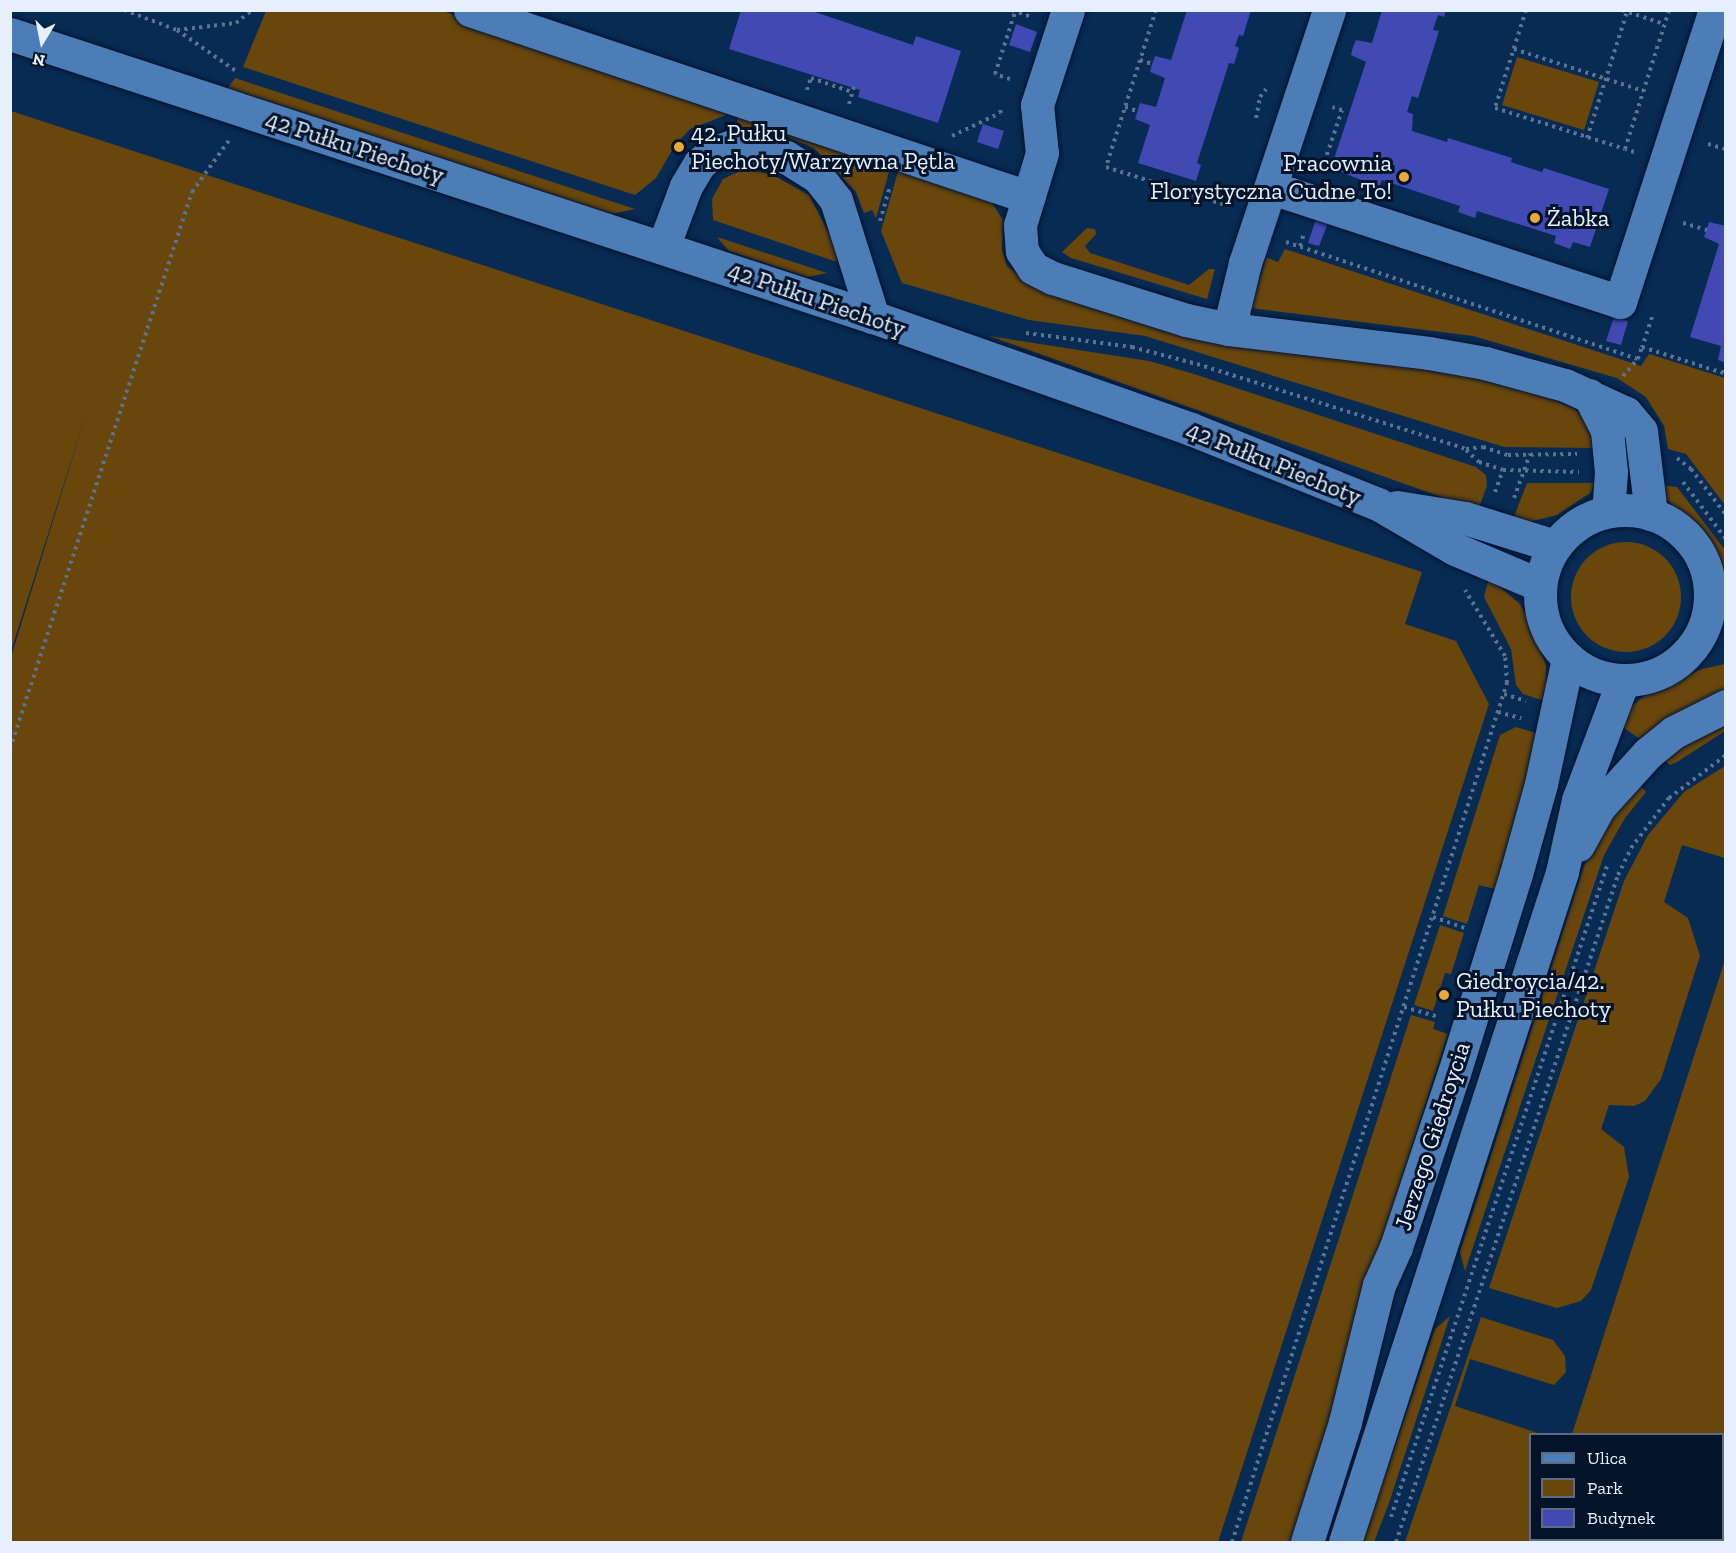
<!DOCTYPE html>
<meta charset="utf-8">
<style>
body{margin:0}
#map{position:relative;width:1736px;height:1553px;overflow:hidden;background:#072b53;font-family:"Zilla Slab",serif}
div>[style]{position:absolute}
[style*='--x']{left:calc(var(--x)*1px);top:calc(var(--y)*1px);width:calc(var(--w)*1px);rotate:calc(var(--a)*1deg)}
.green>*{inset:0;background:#69470c}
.round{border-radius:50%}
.building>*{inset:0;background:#4149b2}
.path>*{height:4px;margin-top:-2px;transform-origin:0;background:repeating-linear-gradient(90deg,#597391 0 3px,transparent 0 7.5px)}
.roads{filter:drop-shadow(0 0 2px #00132e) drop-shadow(0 0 2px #00132e)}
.minor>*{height:33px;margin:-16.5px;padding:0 16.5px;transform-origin:16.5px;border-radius:16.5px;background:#4d7db7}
.minor>.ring{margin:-16.5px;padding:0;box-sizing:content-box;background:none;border:33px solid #4d7db7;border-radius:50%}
.dots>*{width:16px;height:16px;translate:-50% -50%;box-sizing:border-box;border:3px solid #03142a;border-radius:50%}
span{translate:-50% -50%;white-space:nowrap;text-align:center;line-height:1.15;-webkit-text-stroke:6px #03142a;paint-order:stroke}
.poi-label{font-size:24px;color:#e6f0fd}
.left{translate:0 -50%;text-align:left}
.right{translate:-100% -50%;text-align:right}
.street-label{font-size:24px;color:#e6f0fd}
.frame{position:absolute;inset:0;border:12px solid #e6f0fd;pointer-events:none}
.legend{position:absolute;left:1529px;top:1433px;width:195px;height:108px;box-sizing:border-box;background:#03142a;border:2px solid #5e6c7e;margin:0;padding:8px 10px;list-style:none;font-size:18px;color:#e6f0fd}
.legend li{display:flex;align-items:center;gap:12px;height:30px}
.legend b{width:30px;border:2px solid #5e6c7e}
.north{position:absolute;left:12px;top:12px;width:60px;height:60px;-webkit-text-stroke:4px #03142a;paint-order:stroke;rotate:190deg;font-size:16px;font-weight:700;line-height:24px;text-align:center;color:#e6f0fd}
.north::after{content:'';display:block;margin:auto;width:21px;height:27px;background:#e6f0fd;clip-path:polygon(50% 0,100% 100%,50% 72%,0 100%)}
</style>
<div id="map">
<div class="green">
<i style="clip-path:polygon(266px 11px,442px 11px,730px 103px,726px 115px,690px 129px,675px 145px,656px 178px,635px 195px,243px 67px)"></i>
<i style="clip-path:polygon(1517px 57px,1599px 82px,1584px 130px,1502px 105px)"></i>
<i style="clip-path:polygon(235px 78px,635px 209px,611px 214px,228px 88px)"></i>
<i style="clip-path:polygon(740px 106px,892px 161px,876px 218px,872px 210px,864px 213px,856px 192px,814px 148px,769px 130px,736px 128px)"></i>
<i style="clip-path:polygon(11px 111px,1422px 572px,1405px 624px,1456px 641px,1489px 704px,1218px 1542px,11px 1542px,11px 657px,87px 411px,11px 651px)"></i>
<i style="clip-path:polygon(900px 165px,990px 200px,1003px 220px,1002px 250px,1007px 266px,1029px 284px,1143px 322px,1454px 371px,1535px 392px,1575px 409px,1586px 421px,1599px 448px,1504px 447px,1145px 336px,1029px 320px,902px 283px,881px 231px)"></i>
<i style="clip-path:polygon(745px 169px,771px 174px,809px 195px,838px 251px,837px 262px,713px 220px,712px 199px,723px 179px)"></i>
<i style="clip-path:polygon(1087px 228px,1095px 229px,1096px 234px,1085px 246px,1090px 253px,1189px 285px,1209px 269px,1215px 269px,1207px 299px,1071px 258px,1062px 252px)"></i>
<i style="clip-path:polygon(717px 237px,827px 273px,807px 277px,729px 251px)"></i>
<i style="clip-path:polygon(1285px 249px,1641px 366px,1649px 354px,1725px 378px,1725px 505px,1686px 454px,1668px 449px,1664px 426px,1646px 397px,1617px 378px,1473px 336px,1251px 308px,1266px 257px,1278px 262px)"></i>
<i style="clip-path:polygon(989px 336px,1149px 361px,1194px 374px,1476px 467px,1486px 475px,1487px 486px,1478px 510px)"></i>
<i style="clip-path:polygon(1527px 483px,1596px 483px,1590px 493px,1557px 515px,1525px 523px,1512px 522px)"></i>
<i style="clip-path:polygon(1660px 485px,1677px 487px,1725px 550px,1725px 570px,1693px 525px,1666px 499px)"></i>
<i class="round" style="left:1571px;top:542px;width:110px;height:110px"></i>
<i style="clip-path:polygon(1489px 578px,1520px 604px,1529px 621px,1546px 666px,1547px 702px,1523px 694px,1516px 685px,1511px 649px,1484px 597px)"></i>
<i style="clip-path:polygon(1725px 664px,1725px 695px,1644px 742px,1617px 723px,1626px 710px,1647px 694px,1702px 669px)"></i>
<i style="clip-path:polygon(1725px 719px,1725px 731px,1677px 762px,1670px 765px,1661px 758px)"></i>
<i style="clip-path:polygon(1516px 727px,1539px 734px,1495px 889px,1479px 885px,1467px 924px,1443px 916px,1500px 735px)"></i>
<i style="clip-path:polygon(1725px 766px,1725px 858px,1682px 845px,1664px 902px,1688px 918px,1700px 956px,1661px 1079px,1645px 1101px,1634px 1106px,1609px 1105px,1601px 1129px,1624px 1147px,1629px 1177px,1591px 1290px,1581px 1301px,1557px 1308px,1489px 1288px,1624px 881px,1648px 835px,1684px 792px)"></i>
<i style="clip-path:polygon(1636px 781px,1646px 792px,1625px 818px,1604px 855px,1465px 1271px,1460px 1252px,1583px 869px,1596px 838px)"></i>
<i style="clip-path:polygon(1440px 925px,1464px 933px,1451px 974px,1445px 973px,1433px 1011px,1414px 1005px)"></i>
<i style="clip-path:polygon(1725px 960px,1725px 1542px,1405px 1542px,1481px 1317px,1553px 1340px,1565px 1356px,1566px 1372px,1554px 1385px,1470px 1359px,1455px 1406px,1541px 1434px,1530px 1434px,1530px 1540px,1722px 1540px,1722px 1434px,1572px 1434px)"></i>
<i style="clip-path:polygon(1411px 1015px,1435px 1022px,1433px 1029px,1448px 1034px,1367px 1286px,1298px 1542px,1241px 1542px)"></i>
<i style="clip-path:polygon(1450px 1316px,1389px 1503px,1374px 1542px,1362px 1542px,1435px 1329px)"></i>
</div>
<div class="building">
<i style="clip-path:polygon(741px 10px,809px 10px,913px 45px,916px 36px,961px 51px,938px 123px,858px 97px,860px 90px,729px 49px)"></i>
<i style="clip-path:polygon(1187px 10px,1251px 10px,1243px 36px,1239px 35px,1235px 46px,1239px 48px,1234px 64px,1229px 63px,1197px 163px,1201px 165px,1196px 181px,1138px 163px,1150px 125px,1135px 119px,1140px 103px,1156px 107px,1165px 78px,1150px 72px,1152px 64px,1155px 56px,1171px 60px)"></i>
<i style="clip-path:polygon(1382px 10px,1446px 10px,1444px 17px,1438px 15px,1433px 30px,1439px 31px,1418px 98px,1412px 96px,1407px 112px,1413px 114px,1412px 131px,1447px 142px,1448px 138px,1512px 158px,1511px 162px,1526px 167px,1542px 172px,1544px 168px,1609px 189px,1590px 247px,1573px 242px,1570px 249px,1554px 243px,1556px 236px,1477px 211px,1475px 218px,1458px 212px,1460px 206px,1382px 180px,1379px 187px,1331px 168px,1366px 62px,1351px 55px,1353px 47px,1356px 40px,1372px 43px)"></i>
<i style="clip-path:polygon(1016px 24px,1037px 32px,1030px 52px,1009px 45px)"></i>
<i style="clip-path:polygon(983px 124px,1004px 131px,998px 149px,977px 142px)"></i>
<i style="clip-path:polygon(1316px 219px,1328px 223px,1319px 246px,1308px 243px)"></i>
<i style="clip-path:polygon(1709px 222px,1726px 226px,1726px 363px,1718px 360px,1721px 346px,1690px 337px,1719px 244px,1704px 237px)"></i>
<i style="clip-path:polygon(1614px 317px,1628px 321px,1621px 345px,1606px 341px)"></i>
</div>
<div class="path">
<i style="--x:124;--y:10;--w:57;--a:20.7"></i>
<i style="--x:177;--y:30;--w:72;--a:34.8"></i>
<i style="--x:1012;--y:10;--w:20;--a:20"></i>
<i style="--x:1156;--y:10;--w:165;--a:107.7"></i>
<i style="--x:1106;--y:167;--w:128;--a:17.7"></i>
<i style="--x:1526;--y:10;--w:103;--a:107.6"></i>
<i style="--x:1495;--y:108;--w:136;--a:17.5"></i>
<i style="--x:1622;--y:10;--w:44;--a:18.4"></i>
<i style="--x:177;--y:30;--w:59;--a:-6.8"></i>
<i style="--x:236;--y:23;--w:21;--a:-39"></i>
<i style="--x:1514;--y:49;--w:136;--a:18"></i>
<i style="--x:1140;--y:60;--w:13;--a:18"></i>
<i style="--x:1010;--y:79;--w:16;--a:-162"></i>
<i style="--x:995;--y:74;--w:65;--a:-72.1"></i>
<i style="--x:807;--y:90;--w:13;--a:-72"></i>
<i style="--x:811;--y:78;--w:43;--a:18.9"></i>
<i style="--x:849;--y:104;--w:18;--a:-74"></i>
<i style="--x:1125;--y:107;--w:13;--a:18"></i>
<i style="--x:1256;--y:118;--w:21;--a:-79"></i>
<i style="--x:1260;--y:97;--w:10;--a:-53"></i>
<i style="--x:952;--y:136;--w:53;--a:-25.6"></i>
<i style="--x:1000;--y:113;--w:5;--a:-68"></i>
<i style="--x:1587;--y:138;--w:132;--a:-72.4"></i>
<i style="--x:1708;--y:144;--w:19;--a:16"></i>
<i style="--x:1634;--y:152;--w:9;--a:-162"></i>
<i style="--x:1625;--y:149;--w:146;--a:-72.4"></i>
<i style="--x:1322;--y:169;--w:62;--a:-71.3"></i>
<i style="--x:1342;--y:110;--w:10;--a:-163"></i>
<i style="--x:880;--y:221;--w:37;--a:-74"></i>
<i style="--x:1683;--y:223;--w:25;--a:16"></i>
<i style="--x:1286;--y:242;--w:371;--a:18.4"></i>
<i style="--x:1638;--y:359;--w:13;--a:-72"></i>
<i style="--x:1300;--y:246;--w:14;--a:-73"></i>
<i style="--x:1652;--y:317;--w:32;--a:108"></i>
<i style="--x:1642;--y:347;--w:88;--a:17.8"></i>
<i style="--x:1026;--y:333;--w:107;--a:7.5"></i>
<i style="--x:1132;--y:347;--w:67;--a:14.7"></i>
<i style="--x:1197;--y:364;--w:282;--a:17.5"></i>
<i style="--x:1466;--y:449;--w:17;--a:-7"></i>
<i style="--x:1483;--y:447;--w:26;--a:18"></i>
<i style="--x:1508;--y:455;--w:69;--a:-0.8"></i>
<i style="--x:1723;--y:373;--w:9;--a:-69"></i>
<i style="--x:1623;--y:376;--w:23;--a:-49"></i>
<i style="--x:1466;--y:450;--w:18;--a:43"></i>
<i style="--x:1479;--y:462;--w:25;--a:18"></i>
<i style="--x:1503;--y:470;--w:76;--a:1.5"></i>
<i style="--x:1677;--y:458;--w:18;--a:38"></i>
<i style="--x:1691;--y:469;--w:58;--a:52.7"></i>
<i style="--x:1683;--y:482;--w:71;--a:53"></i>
<i style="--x:1495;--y:492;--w:23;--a:-70"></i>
<i style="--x:1514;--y:498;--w:47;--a:-70"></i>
<i style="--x:1504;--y:694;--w:23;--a:18"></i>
<i style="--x:1498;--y:712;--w:24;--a:15"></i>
<i style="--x:10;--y:749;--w:586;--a:-71.91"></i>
<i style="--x:192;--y:192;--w:65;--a:-54.4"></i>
<i style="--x:1433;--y:917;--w:34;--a:19"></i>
<i style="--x:1404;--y:1007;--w:35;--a:16"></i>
<i style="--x:1391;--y:1517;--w:689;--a:-71.64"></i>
<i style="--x:1232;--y:1542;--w:902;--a:-72.25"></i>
<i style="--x:1507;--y:683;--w:27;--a:-94"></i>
<i style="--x:1505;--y:656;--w:77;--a:-121.2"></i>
<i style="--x:1396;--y:1542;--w:703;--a:-71.59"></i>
<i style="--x:1618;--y:875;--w:30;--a:-64"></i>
<i style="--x:1631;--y:848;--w:63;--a:-52.8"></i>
<i style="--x:1669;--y:798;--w:71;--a:-37"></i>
</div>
<div class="roads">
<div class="minor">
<i style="--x:470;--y:10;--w:589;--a:18.53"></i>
<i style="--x:1068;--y:10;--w:100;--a:108.1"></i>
<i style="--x:1037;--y:105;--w:48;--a:84.1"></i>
<i style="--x:1042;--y:153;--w:75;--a:107"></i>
<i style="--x:1020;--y:225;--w:26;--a:86"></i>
<i style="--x:1022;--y:251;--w:20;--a:57"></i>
<i style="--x:1033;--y:268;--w:22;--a:27"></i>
<i style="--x:1053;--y:278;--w:139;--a:17.5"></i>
<i style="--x:1186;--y:320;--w:44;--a:11.8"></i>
<i style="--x:1229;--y:329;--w:201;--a:6.8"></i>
<i style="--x:1429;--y:353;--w:57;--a:10.1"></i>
<i style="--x:1485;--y:363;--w:83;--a:15.4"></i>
<i style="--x:1565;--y:385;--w:67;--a:24.7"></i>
<i style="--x:1626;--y:413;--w:23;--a:50"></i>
<i style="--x:1641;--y:431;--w:84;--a:83.1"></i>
<i style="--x:10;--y:34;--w:908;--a:18.16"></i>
<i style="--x:873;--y:317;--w:337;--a:19.4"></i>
<i style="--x:1191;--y:429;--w:201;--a:21.9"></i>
<i style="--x:1378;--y:504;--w:89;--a:30.3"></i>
<i style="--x:1455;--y:549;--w:92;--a:23"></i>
<i style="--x:1272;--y:188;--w:366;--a:18.1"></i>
<i style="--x:1620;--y:302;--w:307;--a:-72"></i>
<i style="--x:663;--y:247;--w:65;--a:-69.3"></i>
<i style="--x:686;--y:186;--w:26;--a:-59"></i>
<i style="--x:699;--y:164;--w:17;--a:-40"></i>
<i style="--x:712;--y:153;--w:21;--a:-19"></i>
<i style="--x:732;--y:146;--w:55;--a:11.5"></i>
<i style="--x:786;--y:157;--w:38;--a:32"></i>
<i style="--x:818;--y:177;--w:29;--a:52"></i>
<i style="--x:836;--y:200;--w:123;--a:72.5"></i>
<i style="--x:1229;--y:329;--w:68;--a:-76.4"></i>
<i style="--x:1245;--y:263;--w:267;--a:-71.6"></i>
<i style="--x:1589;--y:395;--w:39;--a:63"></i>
<i style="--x:1607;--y:430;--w:42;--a:84.6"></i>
<i style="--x:1611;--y:472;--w:39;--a:94"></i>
<i style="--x:1397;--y:507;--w:69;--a:9.2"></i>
<i style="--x:1465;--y:518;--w:94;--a:17.3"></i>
<i class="ring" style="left:1540px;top:510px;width:137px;height:137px"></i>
<i style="--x:1578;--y:845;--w:43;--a:-61.1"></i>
<i style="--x:1599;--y:807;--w:73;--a:-47.8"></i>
<i style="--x:1648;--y:753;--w:33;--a:-39"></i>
<i style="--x:1674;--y:732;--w:58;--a:-26.6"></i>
<i style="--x:1307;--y:1542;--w:126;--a:-72.4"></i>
<i style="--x:1345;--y:1422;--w:141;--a:-76.1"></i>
<i style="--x:1379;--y:1285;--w:42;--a:-65.9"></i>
<i style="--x:1396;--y:1247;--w:183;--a:-71.6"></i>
<i style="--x:1454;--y:1073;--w:208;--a:-72.7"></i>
<i style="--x:1516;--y:874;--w:93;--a:-74.5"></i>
<i style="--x:1541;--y:784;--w:129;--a:-77.9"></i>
<i style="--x:1345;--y:1542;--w:704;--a:-72.05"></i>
<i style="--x:1562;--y:872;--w:74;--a:-77.5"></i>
<i style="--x:1578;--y:800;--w:127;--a:-69.3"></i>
</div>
</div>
<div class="dots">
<i style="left:679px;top:147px;background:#eda83b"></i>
<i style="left:1404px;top:177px;background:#eda83b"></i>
<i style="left:1535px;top:218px;background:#eda83b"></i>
<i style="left:1444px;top:995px;background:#eda83b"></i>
</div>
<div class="poi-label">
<span class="left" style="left:691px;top:147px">42. Pułku<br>Piechoty/Warzywna Pętla</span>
<span class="right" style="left:1392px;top:177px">Pracownia<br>Florystyczna Cudne To!</span>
<span class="left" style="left:1547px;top:218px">Żabka</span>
<span class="left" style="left:1456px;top:995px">Giedroycia/42.<br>Pułku Piechoty</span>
</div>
<div class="street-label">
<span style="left:355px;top:147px;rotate:18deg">42 Pułku Piechoty</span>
<span style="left:817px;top:299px;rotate:19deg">42 Pułku Piechoty</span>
<span style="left:1274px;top:463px;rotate:22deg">42 Pułku Piechoty</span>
<span style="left:1432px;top:1136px;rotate:-72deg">Jerzego Giedroycia</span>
</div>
<div class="frame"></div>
<ul class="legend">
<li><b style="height:8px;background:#4d7db7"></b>Ulica</li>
<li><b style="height:16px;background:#69470c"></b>Park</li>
<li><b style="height:16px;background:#4149b2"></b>Budynek</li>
</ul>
<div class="north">N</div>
</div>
